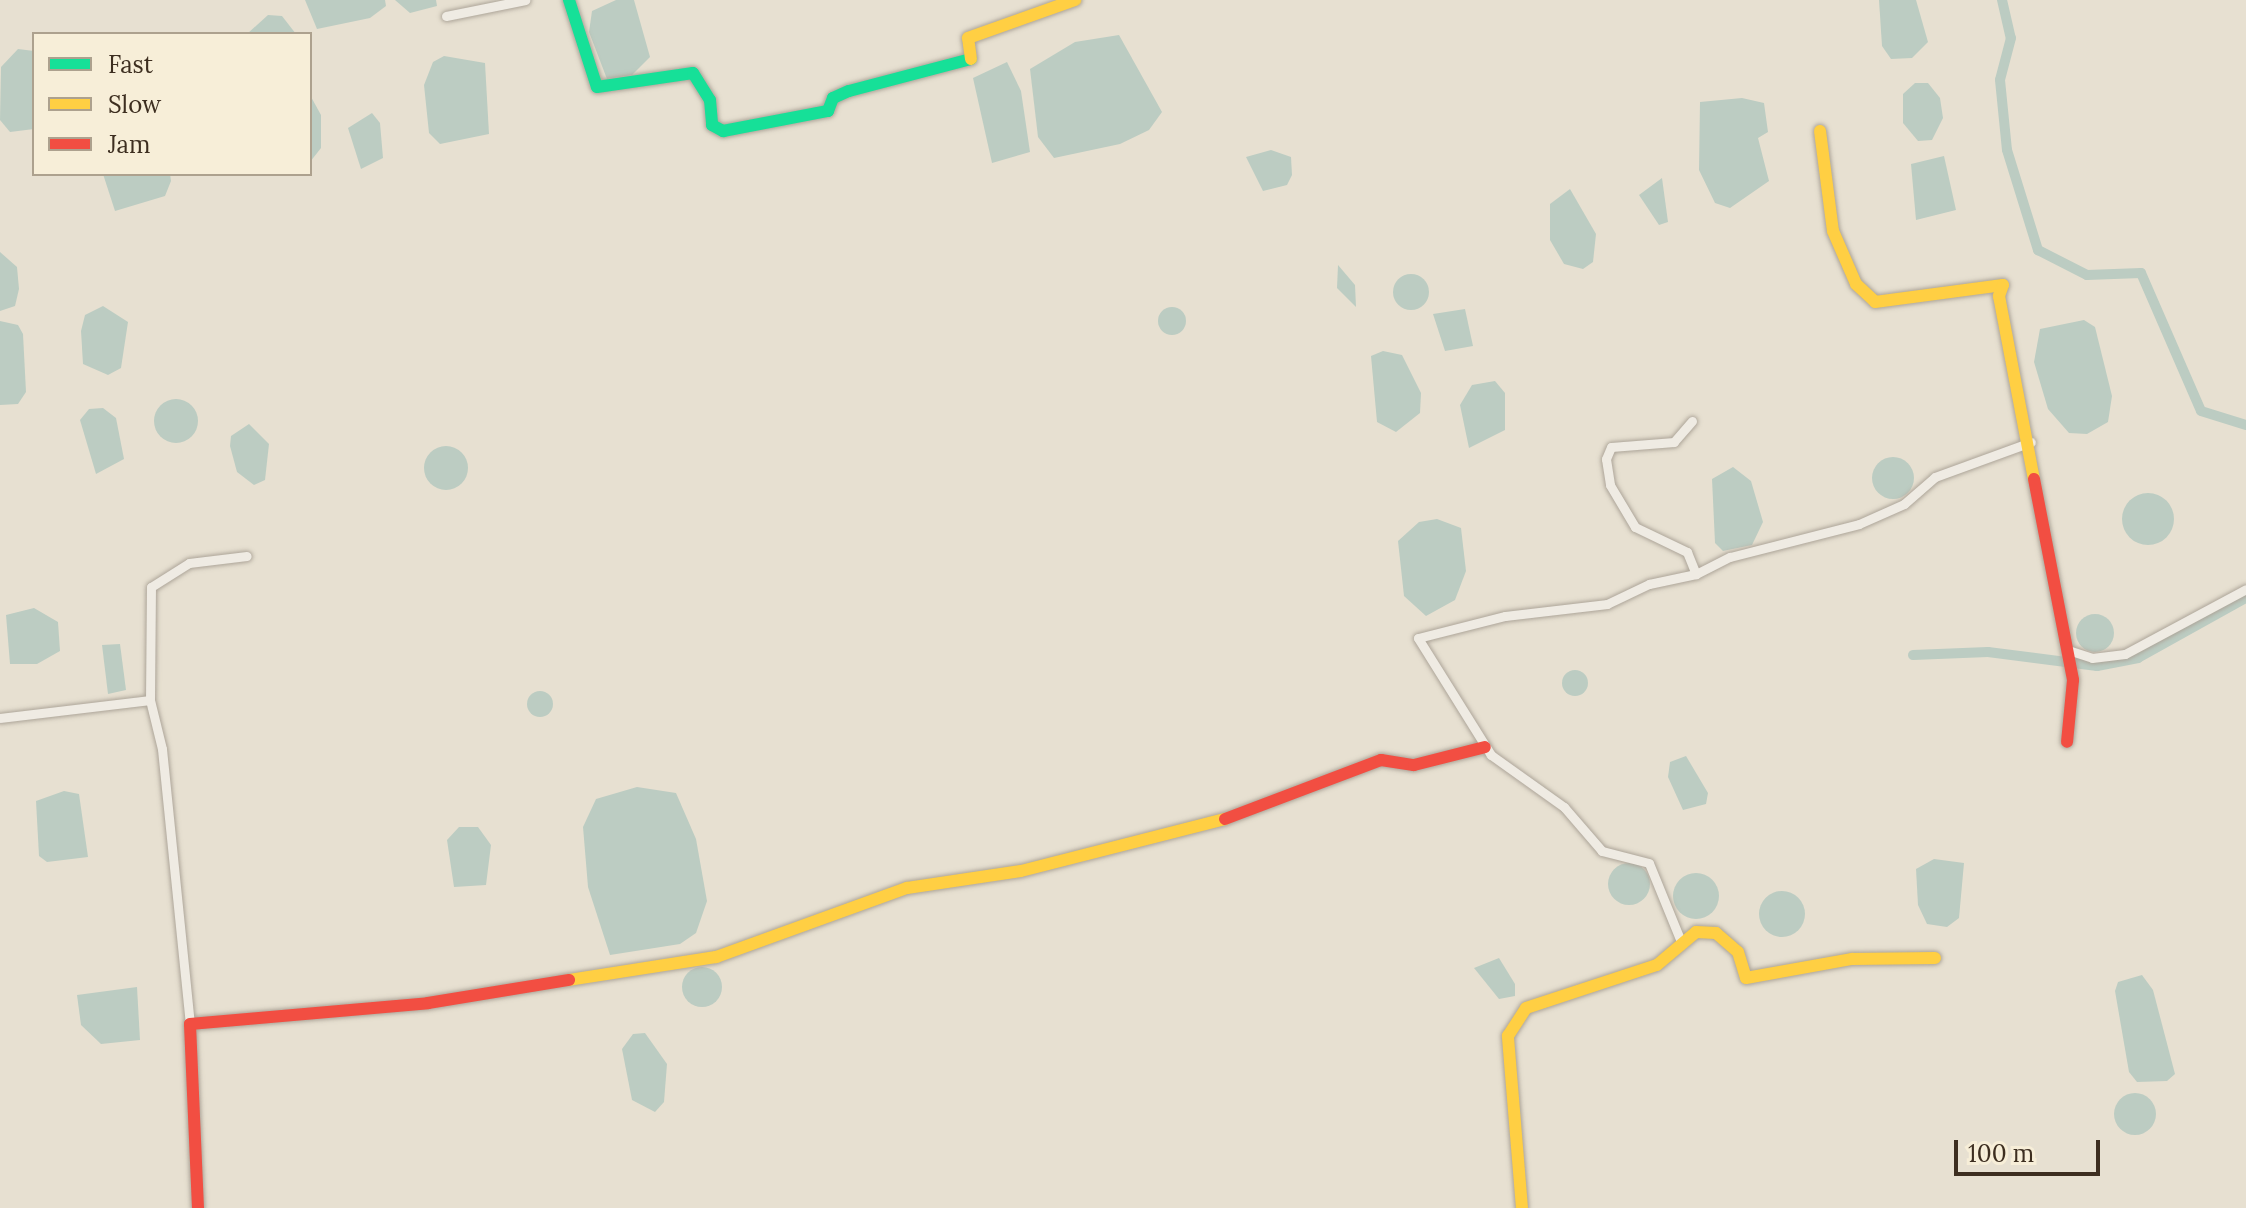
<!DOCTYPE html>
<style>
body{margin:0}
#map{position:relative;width:2246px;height:1208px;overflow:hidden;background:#e7e0d1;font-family:Lora,serif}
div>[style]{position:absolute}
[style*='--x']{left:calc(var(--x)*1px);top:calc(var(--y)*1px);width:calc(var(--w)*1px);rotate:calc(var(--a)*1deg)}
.water>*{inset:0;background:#bcccc2}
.round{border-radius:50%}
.canal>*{height:10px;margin:-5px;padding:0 5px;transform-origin:5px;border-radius:5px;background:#bcccc2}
.roads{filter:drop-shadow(0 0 2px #ada599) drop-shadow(0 0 2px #ada599)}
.street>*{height:9px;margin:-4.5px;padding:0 4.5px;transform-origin:4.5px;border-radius:4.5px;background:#efebe3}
.fast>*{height:12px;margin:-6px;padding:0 6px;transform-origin:6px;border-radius:6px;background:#16e098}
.slow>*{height:12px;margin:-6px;padding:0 6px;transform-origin:6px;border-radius:6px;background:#ffcf43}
.jam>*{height:12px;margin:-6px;padding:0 6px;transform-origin:6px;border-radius:6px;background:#f24e42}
span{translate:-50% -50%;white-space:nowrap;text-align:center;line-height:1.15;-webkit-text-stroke:6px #f7eed8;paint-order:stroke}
.legend{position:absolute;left:32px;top:32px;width:280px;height:144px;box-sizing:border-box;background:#f7eed8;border:2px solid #ada18e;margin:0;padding:10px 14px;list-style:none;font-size:24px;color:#3d2e20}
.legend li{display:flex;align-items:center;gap:16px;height:40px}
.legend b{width:40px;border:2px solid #ada18e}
.scale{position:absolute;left:1954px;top:1140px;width:146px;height:36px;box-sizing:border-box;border:4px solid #3d2e20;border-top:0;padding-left:10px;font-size:24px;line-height:28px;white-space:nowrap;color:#3d2e20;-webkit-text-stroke:6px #f7eed8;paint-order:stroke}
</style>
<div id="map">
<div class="water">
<i style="clip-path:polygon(305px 0,385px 0,386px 6px,370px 18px,317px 29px)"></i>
<i style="clip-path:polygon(395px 0,436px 0,437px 6px,410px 13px)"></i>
<i style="clip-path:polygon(616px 0,634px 0,650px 57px,632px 75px,607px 79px,589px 32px,592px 11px)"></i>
<i style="clip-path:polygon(1879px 0,1916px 0,1928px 42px,1912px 58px,1891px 59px,1882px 46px)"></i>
<i style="clip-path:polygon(268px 15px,282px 16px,296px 34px,247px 34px)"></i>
<i style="clip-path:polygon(1119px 35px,1162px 112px,1149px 130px,1120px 144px,1054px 158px,1038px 137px,1030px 69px,1075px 42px)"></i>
<i style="clip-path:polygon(18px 49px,34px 51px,34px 129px,10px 132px,0 120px,1px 67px)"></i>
<i style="clip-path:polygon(444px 56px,485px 63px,489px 134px,440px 144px,429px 133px,424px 85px,433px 62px)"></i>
<i style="clip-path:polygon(1007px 62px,1021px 91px,1030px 152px,992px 163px,973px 78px)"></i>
<i style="clip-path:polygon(1915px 83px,1928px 83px,1940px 98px,1943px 118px,1932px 140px,1918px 141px,1903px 123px,1903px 94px)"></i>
<i style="clip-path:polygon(310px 95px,321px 115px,321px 148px,310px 162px)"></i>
<i style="clip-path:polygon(1742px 98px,1764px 103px,1768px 132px,1758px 138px,1769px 181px,1730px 208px,1715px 203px,1699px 170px,1700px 102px)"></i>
<i style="clip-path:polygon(372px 113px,380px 123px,383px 158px,361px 169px,348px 128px)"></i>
<i style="clip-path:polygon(1271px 150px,1291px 157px,1292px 175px,1287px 185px,1263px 191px,1246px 157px)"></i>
<i style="clip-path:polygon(1944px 156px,1956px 210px,1916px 220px,1911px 164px)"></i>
<i style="clip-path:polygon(103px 174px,170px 174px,171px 181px,165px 196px,115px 211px)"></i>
<i style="clip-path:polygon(1662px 178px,1668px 222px,1659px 225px,1639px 195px)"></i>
<i style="clip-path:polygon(1570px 189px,1596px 234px,1593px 262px,1583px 269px,1564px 264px,1550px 240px,1550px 204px)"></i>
<i style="clip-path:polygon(0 252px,17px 267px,19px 289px,15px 306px,0 311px)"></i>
<i style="clip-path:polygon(1338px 265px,1355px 285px,1356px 307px,1337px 288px)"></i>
<i class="round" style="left:1393px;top:274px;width:36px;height:36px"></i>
<i style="clip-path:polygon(103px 306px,128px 322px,121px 368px,108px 375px,83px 364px,81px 331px,85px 315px)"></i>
<i class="round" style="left:1158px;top:307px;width:28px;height:28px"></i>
<i style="clip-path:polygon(1465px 309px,1473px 346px,1445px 351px,1433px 314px)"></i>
<i style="clip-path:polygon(2084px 320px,2095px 327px,2112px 396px,2108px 422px,2087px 434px,2069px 433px,2048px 409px,2034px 362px,2040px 329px)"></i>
<i style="clip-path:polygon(0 321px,18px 325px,23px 334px,26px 392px,18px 404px,0 405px)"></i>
<i style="clip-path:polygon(1383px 351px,1402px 355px,1421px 393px,1420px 413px,1396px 432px,1377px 422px,1371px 356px)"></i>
<i style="clip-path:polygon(1495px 381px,1505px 393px,1505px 430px,1469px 448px,1460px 405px,1472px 385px)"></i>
<i class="round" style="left:154px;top:399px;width:44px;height:44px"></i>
<i style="clip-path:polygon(103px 408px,116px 418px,124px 459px,96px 474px,80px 420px,89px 409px)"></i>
<i style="clip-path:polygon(249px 424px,269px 444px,265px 480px,254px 485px,237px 472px,230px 446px,231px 436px)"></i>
<i class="round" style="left:424px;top:446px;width:44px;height:44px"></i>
<i class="round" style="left:1872px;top:457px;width:42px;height:42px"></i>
<i style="clip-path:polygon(1733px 467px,1751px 481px,1763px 522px,1752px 545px,1723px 551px,1715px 543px,1712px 479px)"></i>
<i class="round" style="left:2122px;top:493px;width:52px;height:52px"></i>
<i style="clip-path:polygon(1437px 519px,1461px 528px,1466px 571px,1455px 600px,1426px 616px,1404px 596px,1398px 541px,1419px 522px)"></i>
<i style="clip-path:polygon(34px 608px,58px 622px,60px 651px,37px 664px,10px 664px,6px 615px)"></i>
<i class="round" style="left:2076px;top:614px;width:38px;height:38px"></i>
<i style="clip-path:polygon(120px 644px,126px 690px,108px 694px,102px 645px)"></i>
<i class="round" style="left:1562px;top:670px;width:26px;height:26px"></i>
<i class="round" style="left:527px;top:691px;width:26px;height:26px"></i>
<i style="clip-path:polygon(1686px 756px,1708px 793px,1706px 804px,1683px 810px,1668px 777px,1670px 762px)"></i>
<i style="clip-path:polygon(637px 787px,676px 793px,696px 839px,707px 901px,696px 933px,680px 944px,610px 955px,588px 887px,583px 827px,596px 799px)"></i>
<i style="clip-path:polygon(64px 791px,79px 794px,88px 857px,47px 862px,39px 856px,36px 801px)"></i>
<i style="clip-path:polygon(459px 827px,478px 827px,491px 845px,486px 885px,454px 887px,447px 840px)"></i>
<i style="clip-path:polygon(1934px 859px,1964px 863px,1959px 918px,1947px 927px,1927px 924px,1918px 905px,1916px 869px)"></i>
<i class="round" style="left:1608px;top:863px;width:42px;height:42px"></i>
<i class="round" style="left:1673px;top:873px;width:46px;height:46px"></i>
<i class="round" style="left:1759px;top:891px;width:46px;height:46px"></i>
<i style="clip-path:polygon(1499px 958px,1515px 984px,1515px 996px,1499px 999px,1474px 968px)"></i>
<i class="round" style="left:682px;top:967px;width:40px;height:40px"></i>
<i style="clip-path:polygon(2142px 975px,2153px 990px,2175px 1074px,2167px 1081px,2137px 1082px,2129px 1072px,2115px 991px,2118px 982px)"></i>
<i style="clip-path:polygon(137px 987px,140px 1040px,101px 1044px,81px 1025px,77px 995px)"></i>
<i style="clip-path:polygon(645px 1033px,667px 1064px,664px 1102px,655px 1112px,632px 1100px,622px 1049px,633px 1034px)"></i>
<i class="round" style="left:2114px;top:1093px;width:42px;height:42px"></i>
</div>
<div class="canal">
<i style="--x:2002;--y:0;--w:39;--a:77"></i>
<i style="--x:2011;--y:38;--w:43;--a:104.7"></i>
<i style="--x:2000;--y:80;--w:70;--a:84.3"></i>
<i style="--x:2007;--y:150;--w:105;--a:72.8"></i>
<i style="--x:2038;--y:250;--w:55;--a:27"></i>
<i style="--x:2087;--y:275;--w:54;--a:-2.1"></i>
<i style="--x:2141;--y:273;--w:150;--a:66.5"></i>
<i style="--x:2201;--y:411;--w:47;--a:17.3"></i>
<i style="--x:1913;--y:655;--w:75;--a:-2.3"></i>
<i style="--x:1988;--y:652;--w:110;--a:7.3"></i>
<i style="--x:2097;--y:666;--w:42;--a:-11"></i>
<i style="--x:2138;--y:658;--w:124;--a:-29.1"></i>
</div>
<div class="roads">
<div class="street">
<i style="--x:446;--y:16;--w:81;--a:-11.4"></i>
<i style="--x:1692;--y:421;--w:28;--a:131"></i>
<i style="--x:1674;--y:442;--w:63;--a:175.5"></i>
<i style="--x:1611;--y:447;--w:13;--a:113"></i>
<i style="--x:1606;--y:459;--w:26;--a:81"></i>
<i style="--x:1610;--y:485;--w:49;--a:59.2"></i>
<i style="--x:1635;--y:527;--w:58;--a:25.7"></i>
<i style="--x:1687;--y:552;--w:24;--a:68"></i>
<i style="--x:1696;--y:574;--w:38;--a:-27"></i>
<i style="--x:1730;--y:557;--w:133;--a:-14.3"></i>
<i style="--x:1859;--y:524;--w:49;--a:-24"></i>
<i style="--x:1904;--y:504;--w:41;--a:-41.1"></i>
<i style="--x:1935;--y:477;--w:102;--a:-20"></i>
<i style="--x:2068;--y:650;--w:25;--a:18"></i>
<i style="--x:2092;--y:658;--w:33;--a:-7"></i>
<i style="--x:2125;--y:654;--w:137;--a:-28.2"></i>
<i style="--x:150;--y:700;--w:50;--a:76.2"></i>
<i style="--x:162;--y:749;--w:276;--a:84.2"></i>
<i style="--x:0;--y:718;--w:151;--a:-6.8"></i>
<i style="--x:150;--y:700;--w:113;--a:-89.5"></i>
<i style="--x:151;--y:587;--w:45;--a:-32.3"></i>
<i style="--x:189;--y:563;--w:58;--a:-6.9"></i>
<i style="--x:1682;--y:944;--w:87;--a:-112.2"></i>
<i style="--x:1649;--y:863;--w:49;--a:-165.7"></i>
<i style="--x:1602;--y:851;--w:58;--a:-130.8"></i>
<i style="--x:1564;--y:807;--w:90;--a:-144.5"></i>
<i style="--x:1491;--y:755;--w:138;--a:-122"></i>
<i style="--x:1418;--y:638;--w:90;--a:-14.2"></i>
<i style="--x:1505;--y:616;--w:103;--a:-6.7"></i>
<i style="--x:1607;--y:604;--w:47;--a:-25.5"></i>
<i style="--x:1649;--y:584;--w:48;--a:-12"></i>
</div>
<div class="fast">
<i style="--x:569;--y:0;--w:91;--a:72.2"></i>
<i style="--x:597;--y:87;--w:97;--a:-8.3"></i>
<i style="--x:693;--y:73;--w:32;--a:58"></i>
<i style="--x:710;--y:100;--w:25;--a:85"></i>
<i style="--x:712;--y:125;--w:13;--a:29"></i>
<i style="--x:723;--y:131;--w:107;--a:-10.8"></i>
<i style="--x:828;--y:111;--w:14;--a:-69"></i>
<i style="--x:833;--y:98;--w:17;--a:-24"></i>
<i style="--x:849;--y:91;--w:126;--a:-14.7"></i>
</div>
<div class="slow">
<i style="--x:971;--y:59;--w:21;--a:-98"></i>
<i style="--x:968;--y:38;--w:114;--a:-19.6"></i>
<i style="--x:1820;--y:131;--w:101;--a:82.6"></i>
<i style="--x:1833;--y:231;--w:58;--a:66.5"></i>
<i style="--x:1856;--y:284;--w:26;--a:43"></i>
<i style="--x:1875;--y:302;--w:129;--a:-7.6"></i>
<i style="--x:2003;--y:285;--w:12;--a:110"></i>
<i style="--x:1999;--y:296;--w:186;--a:79.2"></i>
<i style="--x:569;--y:980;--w:149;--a:-8.9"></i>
<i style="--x:716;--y:957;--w:203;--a:-19.9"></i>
<i style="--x:907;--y:888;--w:115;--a:-8.5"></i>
<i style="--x:1021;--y:871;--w:211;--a:-14.3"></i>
<i style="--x:1522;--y:1208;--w:173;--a:-94.7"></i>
<i style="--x:1508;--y:1036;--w:33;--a:-57"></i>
<i style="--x:1526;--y:1008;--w:138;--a:-18.2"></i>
<i style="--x:1657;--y:965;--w:51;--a:-40.2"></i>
<i style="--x:1696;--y:932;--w:20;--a:3"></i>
<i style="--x:1716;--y:933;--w:29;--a:41"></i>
<i style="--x:1738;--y:952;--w:27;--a:73"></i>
<i style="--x:1746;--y:978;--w:108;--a:-10.2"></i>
<i style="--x:1852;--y:959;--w:83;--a:-0.7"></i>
</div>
<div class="jam">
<i style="--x:2034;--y:479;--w:205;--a:79"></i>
<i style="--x:2073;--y:680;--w:62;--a:95.5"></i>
<i style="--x:1225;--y:819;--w:167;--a:-20.7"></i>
<i style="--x:1381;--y:760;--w:33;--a:9"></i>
<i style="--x:1414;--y:765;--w:73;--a:-14.2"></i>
<i style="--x:198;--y:1208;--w:184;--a:-92.5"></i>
<i style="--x:190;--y:1024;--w:239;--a:-5"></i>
<i style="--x:428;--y:1003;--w:143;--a:-9.3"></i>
</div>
</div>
<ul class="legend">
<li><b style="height:10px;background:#16e098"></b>Fast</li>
<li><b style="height:10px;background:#ffcf43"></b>Slow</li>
<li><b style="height:10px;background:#f24e42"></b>Jam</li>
</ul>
<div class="scale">100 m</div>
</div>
